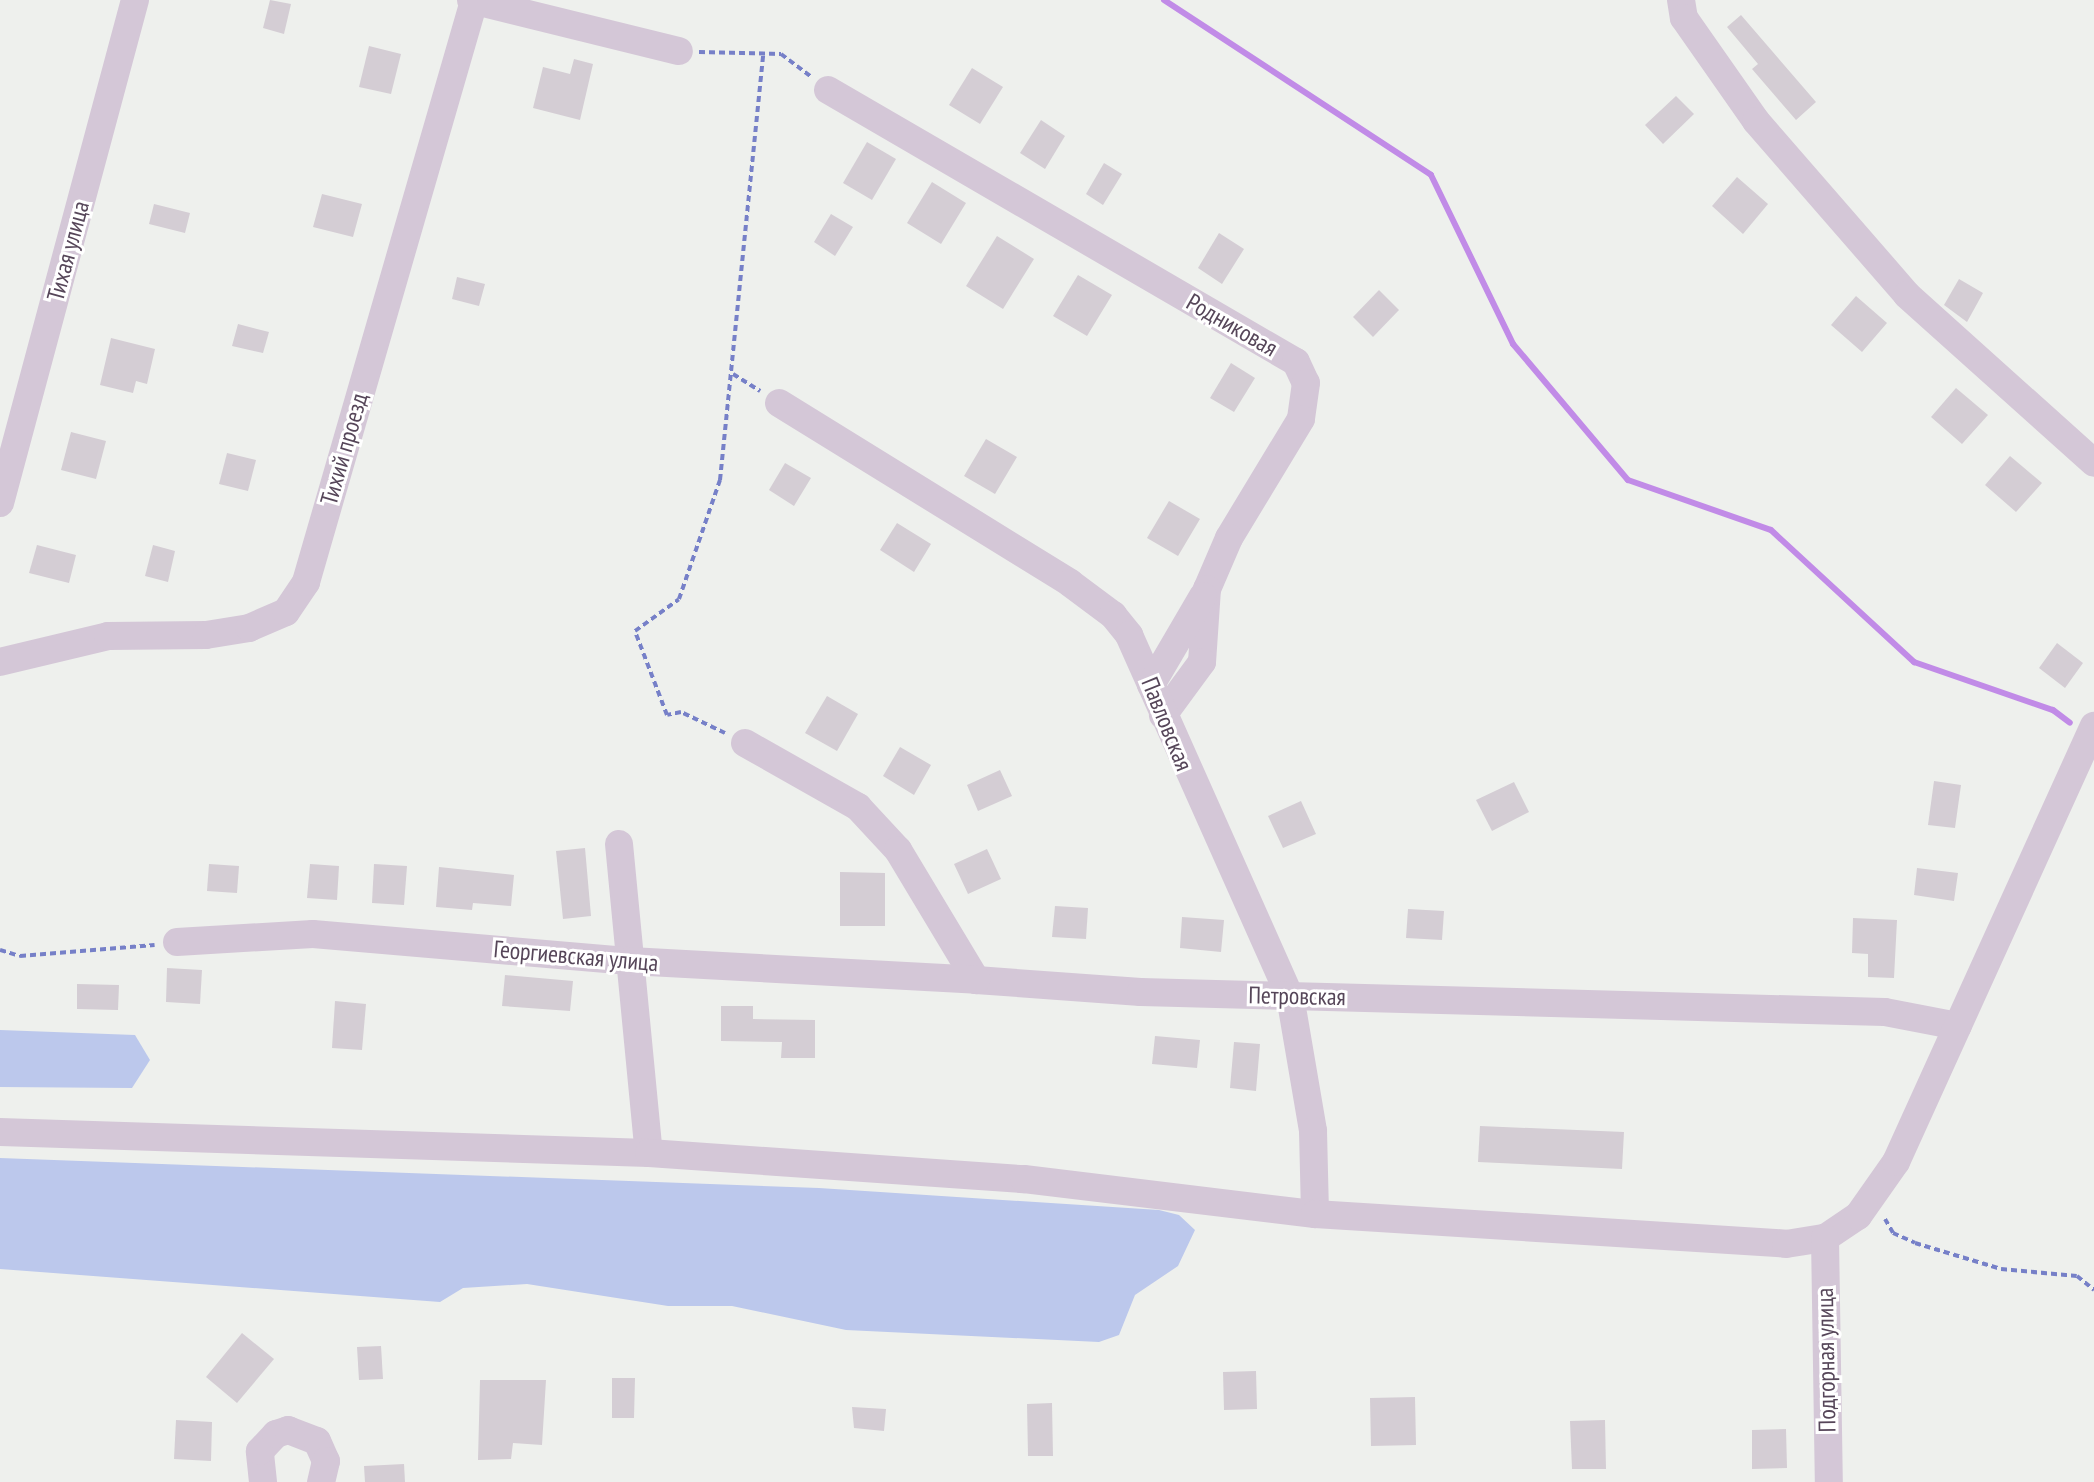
<!DOCTYPE html>
<meta charset="utf-8">
<style>
body{margin:0}
#map{position:relative;width:2094px;height:1482px;overflow:hidden;background:#eef0ed;font-family:"PT Sans Narrow",sans-serif}
div>[style]{position:absolute}
[style*='--x']{left:calc(var(--x)*1px);top:calc(var(--y)*1px);width:calc(var(--w)*1px);rotate:calc(var(--a)*1deg)}
.green>*{inset:0;background:#bcc8ec}
.stream>*{height:6px;margin:-3px;padding:0 3px;transform-origin:3px;border-radius:3px;background:#c18be7}
.building>*{inset:0;background:#d4cdd4}
.path>*{height:4px;margin-top:-2px;transform-origin:0;background:repeating-linear-gradient(90deg,#7680c8 0 6px,transparent 0 10px)}
.minor>*{height:28px;margin:-14px;padding:0 14px;transform-origin:14px;border-radius:14px;background:#d4c7d7}
span{translate:-50% -50%;white-space:nowrap;text-align:center;line-height:1.15;-webkit-text-stroke:6px #fff;paint-order:stroke}
.street-label{font-size:24px;color:#564659}
</style>
<div id="map">
<div class="green">
<i style="clip-path:polygon(0 1030px,135px 1035px,150px 1060px,132px 1088px,0 1087px)"></i>
<i style="clip-path:polygon(0 1158px,819px 1188px,1159px 1210px,1179px 1215px,1195px 1230px,1178px 1266px,1135px 1295px,1119px 1335px,1099px 1342px,846px 1330px,732px 1306px,668px 1306px,527px 1284px,463px 1288px,440px 1302px,0 1269px)"></i>
</div>
<div class="stream">
<i style="--x:1164;--y:0;--w:319;--a:33.2"></i>
<i style="--x:1431;--y:175;--w:188;--a:64.1"></i>
<i style="--x:1513;--y:344;--w:178;--a:49.8"></i>
<i style="--x:1628;--y:480;--w:151;--a:19.3"></i>
<i style="--x:1771;--y:530;--w:195;--a:42.7"></i>
<i style="--x:1914;--y:662;--w:147;--a:19.1"></i>
<i style="--x:2053;--y:710;--w:21;--a:37"></i>
</div>
<div class="building">
<i style="clip-path:polygon(270px 0,291px 4px,284px 34px,263px 28px)"></i>
<i style="clip-path:polygon(1741px 15px,1816px 102px,1796px 120px,1752px 69px,1758px 64px,1727px 27px)"></i>
<i style="clip-path:polygon(369px 46px,401px 54px,391px 94px,359px 87px)"></i>
<i style="clip-path:polygon(574px 59px,593px 64px,580px 120px,533px 108px,543px 67px,570px 74px)"></i>
<i style="clip-path:polygon(972px 68px,1003px 87px,980px 124px,949px 105px)"></i>
<i style="clip-path:polygon(1676px 96px,1694px 114px,1663px 144px,1645px 125px)"></i>
<i style="clip-path:polygon(1041px 120px,1065px 136px,1045px 169px,1020px 153px)"></i>
<i style="clip-path:polygon(867px 142px,896px 159px,872px 200px,843px 183px)"></i>
<i style="clip-path:polygon(1104px 163px,1122px 174px,1103px 205px,1086px 194px)"></i>
<i style="clip-path:polygon(1737px 177px,1768px 204px,1743px 234px,1712px 206px)"></i>
<i style="clip-path:polygon(932px 182px,966px 203px,941px 244px,907px 223px)"></i>
<i style="clip-path:polygon(322px 194px,362px 204px,353px 237px,313px 227px)"></i>
<i style="clip-path:polygon(154px 204px,190px 213px,185px 233px,149px 224px)"></i>
<i style="clip-path:polygon(831px 214px,853px 227px,835px 256px,814px 242px)"></i>
<i style="clip-path:polygon(1219px 233px,1244px 249px,1222px 284px,1198px 268px)"></i>
<i style="clip-path:polygon(997px 236px,1034px 259px,1003px 309px,966px 286px)"></i>
<i style="clip-path:polygon(1078px 275px,1112px 295px,1087px 336px,1053px 316px)"></i>
<i style="clip-path:polygon(457px 277px,485px 284px,479px 306px,452px 299px)"></i>
<i style="clip-path:polygon(1959px 279px,1983px 293px,1967px 322px,1944px 305px)"></i>
<i style="clip-path:polygon(1379px 290px,1399px 310px,1373px 337px,1353px 317px)"></i>
<i style="clip-path:polygon(1856px 296px,1887px 323px,1862px 352px,1831px 325px)"></i>
<i style="clip-path:polygon(238px 324px,269px 332px,263px 353px,232px 346px)"></i>
<i style="clip-path:polygon(111px 338px,155px 349px,147px 384px,136px 381px,133px 393px,100px 385px)"></i>
<i style="clip-path:polygon(1231px 363px,1255px 378px,1234px 412px,1210px 398px)"></i>
<i style="clip-path:polygon(1956px 388px,1988px 415px,1962px 444px,1931px 417px)"></i>
<i style="clip-path:polygon(71px 432px,106px 441px,96px 479px,61px 470px)"></i>
<i style="clip-path:polygon(986px 439px,1017px 457px,995px 494px,964px 476px)"></i>
<i style="clip-path:polygon(227px 453px,256px 460px,248px 491px,219px 484px)"></i>
<i style="clip-path:polygon(2010px 456px,2042px 483px,2016px 512px,1985px 485px)"></i>
<i style="clip-path:polygon(785px 463px,811px 478px,794px 506px,769px 490px)"></i>
<i style="clip-path:polygon(1169px 501px,1200px 519px,1178px 556px,1147px 538px)"></i>
<i style="clip-path:polygon(897px 523px,931px 544px,914px 572px,880px 550px)"></i>
<i style="clip-path:polygon(37px 545px,76px 555px,69px 583px,29px 573px)"></i>
<i style="clip-path:polygon(153px 545px,175px 551px,168px 582px,145px 576px)"></i>
<i style="clip-path:polygon(2057px 643px,2083px 663px,2065px 688px,2039px 668px)"></i>
<i style="clip-path:polygon(827px 696px,858px 714px,837px 751px,805px 733px)"></i>
<i style="clip-path:polygon(900px 747px,931px 765px,914px 795px,883px 776px)"></i>
<i style="clip-path:polygon(1000px 770px,1012px 796px,978px 811px,967px 785px)"></i>
<i style="clip-path:polygon(1934px 781px,1961px 785px,1955px 828px,1928px 825px)"></i>
<i style="clip-path:polygon(1514px 782px,1529px 812px,1492px 831px,1476px 800px)"></i>
<i style="clip-path:polygon(1301px 801px,1316px 834px,1283px 848px,1268px 816px)"></i>
<i style="clip-path:polygon(585px 848px,591px 916px,563px 919px,556px 851px)"></i>
<i style="clip-path:polygon(987px 849px,1001px 879px,968px 894px,954px 864px)"></i>
<i style="clip-path:polygon(209px 864px,239px 866px,237px 893px,207px 891px)"></i>
<i style="clip-path:polygon(310px 864px,339px 866px,337px 900px,307px 898px)"></i>
<i style="clip-path:polygon(374px 864px,407px 866px,404px 905px,372px 903px)"></i>
<i style="clip-path:polygon(439px 867px,514px 875px,511px 906px,473px 903px,472px 910px,436px 907px)"></i>
<i style="clip-path:polygon(1917px 868px,1958px 873px,1954px 901px,1914px 895px)"></i>
<i style="clip-path:polygon(840px 872px,885px 873px,885px 926px,840px 926px)"></i>
<i style="clip-path:polygon(1055px 906px,1088px 908px,1086px 939px,1052px 937px)"></i>
<i style="clip-path:polygon(1408px 909px,1444px 911px,1442px 940px,1406px 938px)"></i>
<i style="clip-path:polygon(1182px 917px,1224px 920px,1221px 952px,1180px 948px)"></i>
<i style="clip-path:polygon(1853px 918px,1897px 920px,1894px 978px,1868px 977px,1868px 954px,1852px 953px)"></i>
<i style="clip-path:polygon(167px 968px,202px 970px,200px 1004px,166px 1002px)"></i>
<i style="clip-path:polygon(505px 975px,573px 981px,570px 1011px,502px 1006px)"></i>
<i style="clip-path:polygon(77px 984px,119px 985px,118px 1010px,77px 1009px)"></i>
<i style="clip-path:polygon(335px 1001px,366px 1004px,362px 1050px,332px 1048px)"></i>
<i style="clip-path:polygon(721px 1006px,753px 1006px,753px 1019px,815px 1020px,815px 1058px,781px 1058px,782px 1042px,721px 1041px)"></i>
<i style="clip-path:polygon(1155px 1036px,1200px 1040px,1197px 1068px,1152px 1064px)"></i>
<i style="clip-path:polygon(1234px 1042px,1260px 1044px,1256px 1091px,1230px 1088px)"></i>
<i style="clip-path:polygon(1480px 1126px,1624px 1132px,1622px 1169px,1478px 1162px)"></i>
<i style="clip-path:polygon(242px 1333px,274px 1359px,237px 1403px,206px 1377px)"></i>
<i style="clip-path:polygon(381px 1346px,383px 1379px,359px 1380px,357px 1347px)"></i>
<i style="clip-path:polygon(1256px 1371px,1257px 1409px,1224px 1410px,1223px 1372px)"></i>
<i style="clip-path:polygon(612px 1378px,635px 1378px,634px 1418px,612px 1418px)"></i>
<i style="clip-path:polygon(480px 1380px,546px 1380px,542px 1445px,513px 1443px,511px 1459px,478px 1460px)"></i>
<i style="clip-path:polygon(1415px 1397px,1416px 1445px,1371px 1446px,1370px 1398px)"></i>
<i style="clip-path:polygon(1052px 1403px,1053px 1456px,1028px 1456px,1027px 1404px)"></i>
<i style="clip-path:polygon(852px 1407px,886px 1409px,884px 1431px,854px 1428px)"></i>
<i style="clip-path:polygon(176px 1420px,212px 1422px,211px 1461px,174px 1459px)"></i>
<i style="clip-path:polygon(1605px 1420px,1606px 1469px,1572px 1469px,1570px 1421px)"></i>
<i style="clip-path:polygon(1786px 1429px,1787px 1468px,1752px 1469px,1752px 1430px)"></i>
<i style="clip-path:polygon(404px 1464px,405px 1482px,365px 1482px,364px 1466px)"></i>
</div>
<div class="path">
<i style="--x:699;--y:52;--w:82;--a:1.4"></i>
<i style="--x:781;--y:54;--w:38;--a:37"></i>
<i style="--x:733;--y:374;--w:32;--a:32"></i>
<i style="--x:725;--y:733;--w:49;--a:-154.5"></i>
<i style="--x:681;--y:712;--w:14;--a:168"></i>
<i style="--x:667;--y:715;--w:90;--a:-110.9"></i>
<i style="--x:635;--y:631;--w:54;--a:-36"></i>
<i style="--x:679;--y:599;--w:126;--a:-71"></i>
<i style="--x:720;--y:480;--w:429;--a:-84.2"></i>
<i style="--x:0;--y:950;--w:21;--a:17"></i>
<i style="--x:20;--y:956;--w:135;--a:-4.7"></i>
<i style="--x:1885;--y:1219;--w:16;--a:60"></i>
<i style="--x:1893;--y:1233;--w:24;--a:24"></i>
<i style="--x:1915;--y:1243;--w:90;--a:16.8"></i>
<i style="--x:2001;--y:1269;--w:76;--a:5.3"></i>
<i style="--x:2077;--y:1276;--w:22;--a:39"></i>
</div>
<div class="minor">
<i style="--x:471;--y:0;--w:214;--a:13.8"></i>
<i style="--x:1681;--y:0;--w:18;--a:81"></i>
<i style="--x:1684;--y:18;--w:126;--a:55"></i>
<i style="--x:1756;--y:121;--w:230;--a:49"></i>
<i style="--x:1907;--y:295;--w:251;--a:41.9"></i>
<i style="--x:828;--y:90;--w:541;--a:30.17"></i>
<i style="--x:1296;--y:362;--w:23;--a:65"></i>
<i style="--x:1306;--y:383;--w:36;--a:98"></i>
<i style="--x:1301;--y:419;--w:139;--a:121.2"></i>
<i style="--x:1229;--y:538;--w:56;--a:113.3"></i>
<i style="--x:1207;--y:589;--w:73;--a:93.9"></i>
<i style="--x:1202;--y:662;--w:66;--a:126.3"></i>
<i style="--x:779;--y:403;--w:342;--a:31.7"></i>
<i style="--x:1070;--y:583;--w:54;--a:36.7"></i>
<i style="--x:1113;--y:615;--w:26;--a:51"></i>
<i style="--x:1129;--y:635;--w:395;--a:66"></i>
<i style="--x:1290;--y:996;--w:137;--a:80.3"></i>
<i style="--x:1313;--y:1131;--w:83;--a:88.6"></i>
<i style="--x:0;--y:503;--w:521;--a:-74.98"></i>
<i style="--x:0;--y:662;--w:111;--a:-13.5"></i>
<i style="--x:108;--y:636;--w:98;--a:-0.6"></i>
<i style="--x:206;--y:635;--w:44;--a:-9.2"></i>
<i style="--x:249;--y:628;--w:40;--a:-23.4"></i>
<i style="--x:286;--y:612;--w:36;--a:-56"></i>
<i style="--x:306;--y:582;--w:605;--a:-73.87"></i>
<i style="--x:1151;--y:685;--w:103;--a:-59.7"></i>
<i style="--x:745;--y:743;--w:130;--a:29.5"></i>
<i style="--x:858;--y:807;--w:59;--a:47.1"></i>
<i style="--x:898;--y:850;--w:152;--a:59"></i>
<i style="--x:976;--y:980;--w:165;--a:4.2"></i>
<i style="--x:1141;--y:992;--w:744;--a:1.54"></i>
<i style="--x:1885;--y:1012;--w:74;--a:10.9"></i>
<i style="--x:619;--y:844;--w:310;--a:84.5"></i>
<i style="--x:177;--y:942;--w:136;--a:-3.4"></i>
<i style="--x:313;--y:934;--w:318;--a:4.9"></i>
<i style="--x:630;--y:961;--w:347;--a:3.1"></i>
<i style="--x:0;--y:1132;--w:649;--a:1.85"></i>
<i style="--x:649;--y:1153;--w:376;--a:4"></i>
<i style="--x:1024;--y:1179;--w:293;--a:6.9"></i>
<i style="--x:1315;--y:1214;--w:472;--a:3.6"></i>
<i style="--x:1786;--y:1244;--w:39;--a:-9"></i>
<i style="--x:1825;--y:1238;--w:40;--a:-34"></i>
<i style="--x:1858;--y:1216;--w:66;--a:-54.9"></i>
<i style="--x:1896;--y:1162;--w:479;--a:-65.6"></i>
<i style="--x:1825;--y:1238;--w:244;--a:89.1"></i>
<i style="--x:263;--y:1482;--w:31;--a:-96"></i>
<i style="--x:260;--y:1451;--w:23;--a:-47"></i>
<i style="--x:276;--y:1434;--w:13;--a:-18"></i>
<i style="--x:288;--y:1430;--w:31;--a:21"></i>
<i style="--x:317;--y:1441;--w:22;--a:66"></i>
<i style="--x:326;--y:1461;--w:22;--a:103"></i>
</div>
<div class="street-label">
<span style="left:68px;top:251px;rotate:-75deg">Тихая улица</span>
<span style="left:1232px;top:325px;rotate:30deg">Родниковая</span>
<span style="left:344px;top:449px;rotate:-74deg">Тихий проезд</span>
<span style="left:1167px;top:724px;rotate:68deg">Павловская</span>
<span style="left:576px;top:956px;rotate:5deg">Георгиевская улица</span>
<span style="left:1297px;top:996px;rotate:1deg">Петровская</span>
<span style="left:1826px;top:1360px;rotate:-91deg">Подгорная улица</span>
</div>
</div>
